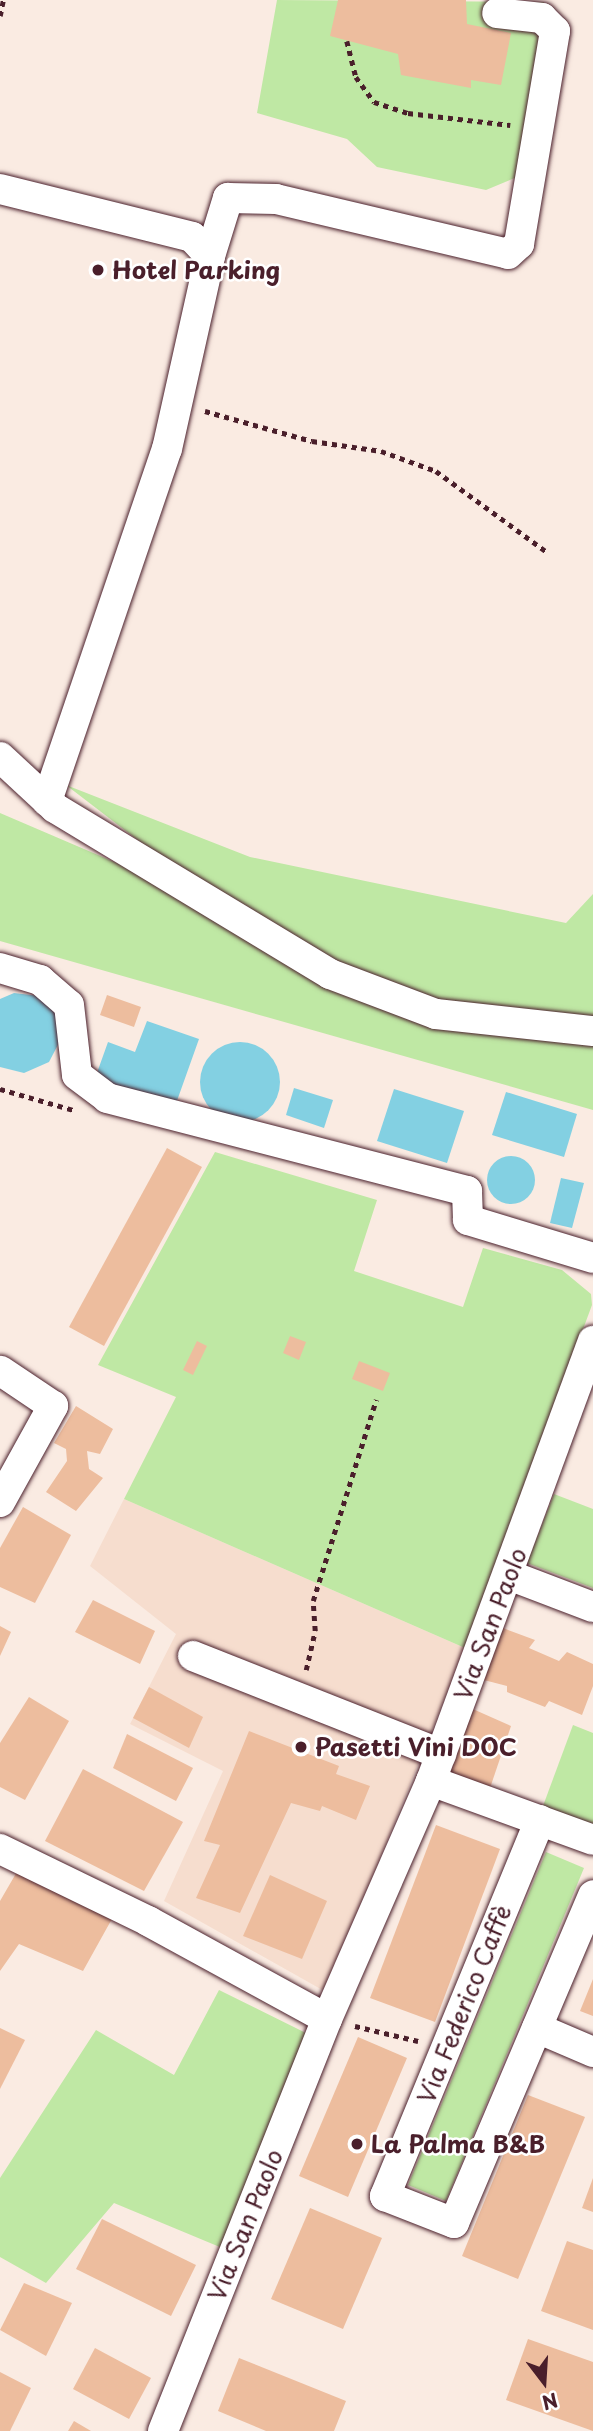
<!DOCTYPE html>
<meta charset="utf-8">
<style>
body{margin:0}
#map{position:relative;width:593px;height:2431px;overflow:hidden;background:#faebe2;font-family:"Playpen Sans",sans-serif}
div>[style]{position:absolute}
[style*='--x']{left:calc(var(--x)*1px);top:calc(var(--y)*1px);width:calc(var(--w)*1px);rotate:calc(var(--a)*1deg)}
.built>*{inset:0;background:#f6ddce}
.green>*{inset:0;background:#bfe8a4}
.water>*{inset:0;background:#83d0e2}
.round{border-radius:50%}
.building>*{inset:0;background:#edbd9e}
.path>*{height:4.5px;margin-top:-2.25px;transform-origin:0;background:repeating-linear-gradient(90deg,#4a1f2b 0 5px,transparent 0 10px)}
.roads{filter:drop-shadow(0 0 2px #4a1f2b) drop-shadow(0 0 2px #4a1f2b)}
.minor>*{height:30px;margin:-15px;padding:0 15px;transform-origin:15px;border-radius:15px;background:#fff}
.dots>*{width:19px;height:19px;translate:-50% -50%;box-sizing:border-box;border:4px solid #fff;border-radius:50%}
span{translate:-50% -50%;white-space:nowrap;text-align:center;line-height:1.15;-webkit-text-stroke:5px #fff;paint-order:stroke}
.poi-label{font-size:24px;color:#4a1f2b;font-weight:700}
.left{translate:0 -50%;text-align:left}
.street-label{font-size:24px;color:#4a1f2b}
.north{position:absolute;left:509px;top:2347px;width:70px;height:70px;-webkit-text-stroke:5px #fff;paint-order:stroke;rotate:163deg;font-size:19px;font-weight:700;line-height:28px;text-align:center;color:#4a1f2b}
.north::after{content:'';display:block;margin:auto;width:24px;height:32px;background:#4a1f2b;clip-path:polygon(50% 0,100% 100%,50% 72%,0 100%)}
</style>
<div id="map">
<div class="built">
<i style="clip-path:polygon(124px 1499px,465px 1648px,326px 1992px,164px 1901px,223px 1771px,130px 1724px,176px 1634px,90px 1566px)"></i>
</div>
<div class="green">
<i style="clip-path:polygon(277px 0,544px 2px,517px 177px,486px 190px,377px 167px,347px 139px,257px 113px)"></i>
<i style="clip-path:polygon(66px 785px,250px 857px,566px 923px,593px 894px,593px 1110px,0 941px,0 813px,147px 876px,152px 851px)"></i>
<i style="clip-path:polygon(215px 1152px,377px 1200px,354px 1271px,463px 1307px,483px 1248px,562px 1270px,591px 1294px,592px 1305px,465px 1648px,124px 1499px,176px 1397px,98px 1365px)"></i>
<i style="clip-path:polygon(554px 1494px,593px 1509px,593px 1588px,527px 1563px)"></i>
<i style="clip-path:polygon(573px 1725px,593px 1733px,593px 1835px,540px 1814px)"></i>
<i style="clip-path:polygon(546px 1852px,584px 1868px,446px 2201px,408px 2185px)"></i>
<i style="clip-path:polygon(219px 1990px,318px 2039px,227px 2250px,114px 2203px,46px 2283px,0 2257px,0 2178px,96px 2030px,174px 2075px)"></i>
</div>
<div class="water">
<i style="clip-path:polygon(14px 993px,39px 996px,57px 1014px,61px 1039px,49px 1062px,24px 1073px,0 1067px,0 999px)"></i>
<i style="clip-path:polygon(147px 1021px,199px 1039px,173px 1112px,93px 1084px,108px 1042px,135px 1052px)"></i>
<i class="round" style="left:200px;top:1042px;width:80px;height:80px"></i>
<i style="clip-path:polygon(294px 1088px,333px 1100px,324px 1128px,286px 1115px)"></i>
<i style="clip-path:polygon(394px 1089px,464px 1111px,447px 1163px,377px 1141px)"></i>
<i style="clip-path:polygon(506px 1092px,577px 1114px,564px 1157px,492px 1135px)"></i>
<i class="round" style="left:487px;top:1156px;width:48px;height:48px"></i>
<i style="clip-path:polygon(561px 1178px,584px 1183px,572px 1228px,550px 1223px)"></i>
</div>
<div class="building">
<i style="clip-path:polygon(338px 0,466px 0,467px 24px,511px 33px,501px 85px,471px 80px,471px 88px,401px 75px,398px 54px,330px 36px)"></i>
<i style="clip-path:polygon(107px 995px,141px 1007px,134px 1027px,100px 1015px)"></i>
<i style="clip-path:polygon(167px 1148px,202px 1167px,104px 1346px,69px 1327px)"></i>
<i style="clip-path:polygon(290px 1336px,306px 1342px,299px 1360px,283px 1353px)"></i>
<i style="clip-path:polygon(197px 1341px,207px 1346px,193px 1375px,183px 1370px)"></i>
<i style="clip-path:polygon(359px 1361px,390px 1373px,383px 1391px,352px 1379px)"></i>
<i style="clip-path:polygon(76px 1406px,113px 1429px,100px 1454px,87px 1451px,89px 1469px,103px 1478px,76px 1511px,46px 1492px,67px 1461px,66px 1449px,54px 1443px)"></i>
<i style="clip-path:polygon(23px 1507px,71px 1535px,35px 1603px,0 1587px,0 1548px)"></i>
<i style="clip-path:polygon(93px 1600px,155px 1631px,140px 1664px,75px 1632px)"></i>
<i style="clip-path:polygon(0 1626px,11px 1632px,0 1656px)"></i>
<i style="clip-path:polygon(503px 1628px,535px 1640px,529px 1648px,559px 1661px,567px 1652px,593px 1664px,593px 1686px,582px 1715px,549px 1701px,545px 1707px,507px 1692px,507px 1686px,480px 1679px)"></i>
<i style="clip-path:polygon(149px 1687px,203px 1717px,189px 1748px,133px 1718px)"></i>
<i style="clip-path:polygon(29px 1697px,69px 1721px,25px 1800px,0 1787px,0 1743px)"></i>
<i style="clip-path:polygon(466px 1706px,511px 1726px,489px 1791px,441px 1774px)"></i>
<i style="clip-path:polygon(249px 1731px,339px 1766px,336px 1774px,370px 1786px,356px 1820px,322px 1806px,320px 1811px,291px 1803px,240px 1913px,196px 1898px,220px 1845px,204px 1841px)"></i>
<i style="clip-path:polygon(127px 1734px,193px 1768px,176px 1801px,113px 1768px)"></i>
<i style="clip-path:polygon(83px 1769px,183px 1822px,144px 1891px,45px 1841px)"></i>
<i style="clip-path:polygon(436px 1825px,500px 1849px,435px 2022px,370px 1998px)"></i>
<i style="clip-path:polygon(18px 1870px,113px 1917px,83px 1971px,19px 1944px,0 1971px,0 1901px)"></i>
<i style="clip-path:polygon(270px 1875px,327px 1901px,302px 1959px,243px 1936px)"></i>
<i style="clip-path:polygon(593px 1979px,593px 2016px,580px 2011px)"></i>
<i style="clip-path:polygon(0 2028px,25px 2040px,0 2089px)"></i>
<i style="clip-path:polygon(358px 2037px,407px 2058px,348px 2197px,299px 2176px)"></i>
<i style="clip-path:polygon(528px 2095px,585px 2117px,518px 2279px,462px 2256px)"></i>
<i style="clip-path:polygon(593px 2178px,593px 2212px,582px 2208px)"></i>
<i style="clip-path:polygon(310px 2208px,382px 2238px,343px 2329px,271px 2299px)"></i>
<i style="clip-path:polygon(102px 2219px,196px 2265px,171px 2316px,76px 2269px)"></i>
<i style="clip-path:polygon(567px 2241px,593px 2250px,593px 2330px,541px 2311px)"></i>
<i style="clip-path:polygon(24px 2283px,72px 2303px,46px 2356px,0 2330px)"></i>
<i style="clip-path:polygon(528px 2339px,593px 2362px,593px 2431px,506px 2400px)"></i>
<i style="clip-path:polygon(95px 2348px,151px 2378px,129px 2419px,73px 2389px)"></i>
<i style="clip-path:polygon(239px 2358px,346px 2401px,334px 2431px,266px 2431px,218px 2411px)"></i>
<i style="clip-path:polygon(0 2372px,31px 2388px,10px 2431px,0 2431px)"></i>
<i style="clip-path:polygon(74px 2421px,91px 2431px,68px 2431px)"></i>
</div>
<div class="path">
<i style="--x:0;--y:16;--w:16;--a:-79"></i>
<i style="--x:347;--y:41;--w:37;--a:76"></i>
<i style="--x:356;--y:77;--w:31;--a:54"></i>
<i style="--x:374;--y:102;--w:36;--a:18"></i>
<i style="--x:408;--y:113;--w:103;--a:6.7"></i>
<i style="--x:205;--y:411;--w:111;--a:15.7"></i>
<i style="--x:312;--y:441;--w:70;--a:8.2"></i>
<i style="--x:381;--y:451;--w:59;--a:20"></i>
<i style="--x:436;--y:471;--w:137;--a:36.1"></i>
<i style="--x:0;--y:1089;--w:76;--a:16"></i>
<i style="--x:306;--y:1670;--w:40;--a:-77"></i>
<i style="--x:315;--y:1631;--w:30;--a:-94"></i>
<i style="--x:313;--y:1601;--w:211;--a:-72.6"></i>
<i style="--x:355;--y:2026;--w:65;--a:13.4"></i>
</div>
<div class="roads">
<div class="minor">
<i style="--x:0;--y:189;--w:198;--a:14"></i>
<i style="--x:192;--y:237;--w:26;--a:47"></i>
<i style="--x:0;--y:757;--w:75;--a:42.8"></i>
<i style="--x:55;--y:808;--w:321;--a:31.1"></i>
<i style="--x:330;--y:974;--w:113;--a:20.7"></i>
<i style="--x:436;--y:1014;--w:158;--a:6.2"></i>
<i style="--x:47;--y:801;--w:372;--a:-71.2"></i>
<i style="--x:167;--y:449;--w:198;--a:-77.4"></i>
<i style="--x:210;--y:256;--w:61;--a:-72.8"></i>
<i style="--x:228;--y:198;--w:48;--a:1.2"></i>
<i style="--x:276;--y:199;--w:238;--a:13.3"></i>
<i style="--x:508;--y:254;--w:15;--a:-42"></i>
<i style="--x:519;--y:244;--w:216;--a:-80.4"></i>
<i style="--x:555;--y:31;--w:18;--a:-135"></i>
<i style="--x:542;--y:18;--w:45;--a:-173.7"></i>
<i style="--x:0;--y:968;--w:42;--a:16.7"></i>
<i style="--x:40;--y:980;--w:38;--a:41"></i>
<i style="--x:69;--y:1005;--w:70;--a:83.5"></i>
<i style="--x:77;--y:1075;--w:38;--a:37"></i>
<i style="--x:107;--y:1098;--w:372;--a:14.5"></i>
<i style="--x:467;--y:1191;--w:29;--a:88"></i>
<i style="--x:468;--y:1220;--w:131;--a:16.9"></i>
<i style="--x:0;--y:1502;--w:110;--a:-61.1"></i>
<i style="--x:53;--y:1406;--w:63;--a:-146.1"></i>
<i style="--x:509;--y:1575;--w:90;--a:20.9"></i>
<i style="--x:193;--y:1656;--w:267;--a:21.6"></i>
<i style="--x:431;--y:1781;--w:172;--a:20"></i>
<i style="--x:540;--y:1820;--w:407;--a:112.4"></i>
<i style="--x:385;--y:2196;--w:74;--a:21.4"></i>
<i style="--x:454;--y:2223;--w:356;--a:-67"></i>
<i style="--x:0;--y:1849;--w:165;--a:25.9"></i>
<i style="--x:148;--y:1921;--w:204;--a:28.7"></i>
<i style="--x:537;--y:2028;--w:61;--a:23.2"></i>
<i style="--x:163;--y:2431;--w:443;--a:-68.3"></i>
<i style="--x:327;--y:2019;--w:260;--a:-66.4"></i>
<i style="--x:431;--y:1781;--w:469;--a:-69.8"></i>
</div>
</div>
<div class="dots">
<i style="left:98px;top:270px;background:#4a1f2b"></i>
<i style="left:301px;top:1747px;background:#4a1f2b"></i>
<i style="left:357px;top:2144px;background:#4a1f2b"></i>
</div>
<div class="poi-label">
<span class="left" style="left:112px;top:270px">Hotel Parking</span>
<span class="left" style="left:315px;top:1747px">Pasetti Vini DOC</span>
<span class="left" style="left:371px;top:2144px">La Palma B&amp;B</span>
</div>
<div class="street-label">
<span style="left:490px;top:1624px;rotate:-69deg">Via San Paolo</span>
<span style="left:464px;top:2004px;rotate:-68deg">Via Federico Caffè</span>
<span style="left:245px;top:2225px;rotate:-68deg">Via San Paolo</span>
</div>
<div class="north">N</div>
</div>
